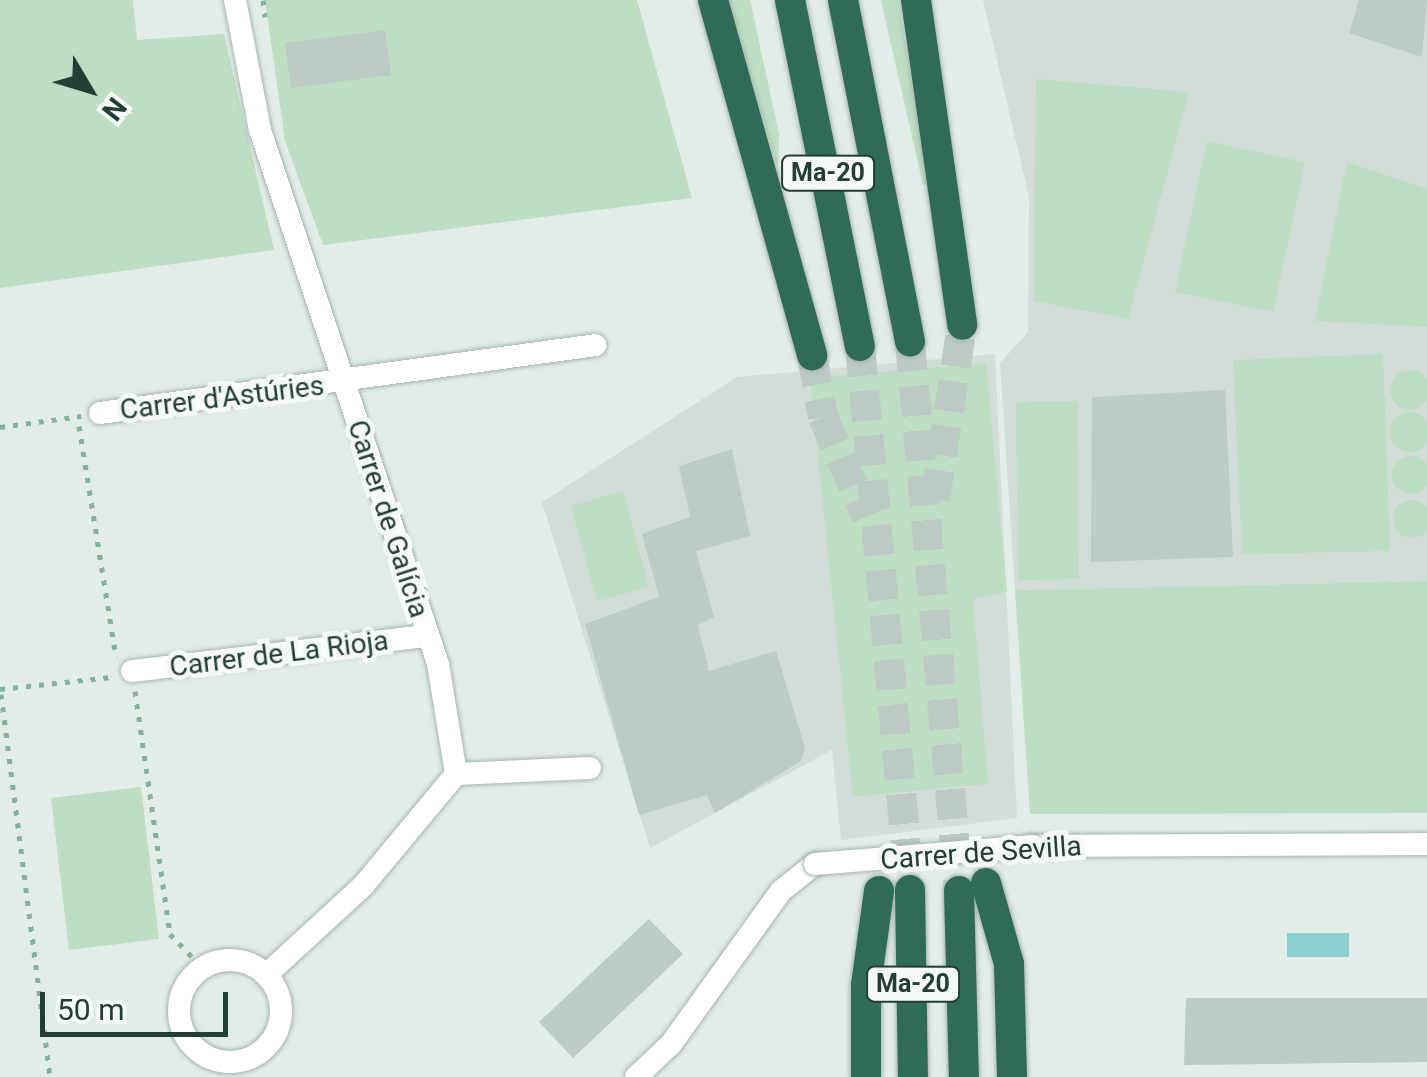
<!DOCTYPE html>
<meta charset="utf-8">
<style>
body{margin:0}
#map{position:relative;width:1427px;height:1077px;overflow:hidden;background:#e3ede8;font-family:Roboto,sans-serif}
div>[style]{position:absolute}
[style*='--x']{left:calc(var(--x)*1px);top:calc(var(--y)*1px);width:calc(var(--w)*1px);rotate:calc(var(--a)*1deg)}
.built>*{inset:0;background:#d2ddd7}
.green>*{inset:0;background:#bddec2}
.round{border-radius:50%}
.water>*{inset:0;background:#8ccdd1}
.building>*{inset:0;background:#bccbc3}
.highway-tunnel>*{height:30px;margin-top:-15px;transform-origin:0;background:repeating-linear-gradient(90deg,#bdcac4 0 30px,transparent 0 45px)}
.path>*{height:5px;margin-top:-2.5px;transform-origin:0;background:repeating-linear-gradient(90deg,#84b09e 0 5px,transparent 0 13px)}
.roads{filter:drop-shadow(0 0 2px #a6b5ae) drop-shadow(0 0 2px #a6b5ae)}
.street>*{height:22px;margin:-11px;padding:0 11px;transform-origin:11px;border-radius:11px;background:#fff}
.street>.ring{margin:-11px;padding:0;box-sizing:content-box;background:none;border:22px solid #fff;border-radius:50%}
.highway>*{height:30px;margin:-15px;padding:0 15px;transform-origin:15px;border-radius:15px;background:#2f6b59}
.bridges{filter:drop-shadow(0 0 2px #a6b5ae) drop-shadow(0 0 2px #a6b5ae)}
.street-bridge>*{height:22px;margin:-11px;padding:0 11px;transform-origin:11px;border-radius:11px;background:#fff}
span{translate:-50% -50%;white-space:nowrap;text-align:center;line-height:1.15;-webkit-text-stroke:10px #f4f9f6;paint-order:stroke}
.shield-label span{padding:2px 8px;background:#f4f9f6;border:2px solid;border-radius:8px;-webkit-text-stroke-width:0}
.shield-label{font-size:25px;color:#233e34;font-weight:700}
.street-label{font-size:28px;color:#233e34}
.north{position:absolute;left:40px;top:40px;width:100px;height:100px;-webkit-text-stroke:8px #f4f9f6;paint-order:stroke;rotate:128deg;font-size:28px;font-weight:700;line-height:40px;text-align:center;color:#233e34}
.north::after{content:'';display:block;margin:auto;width:35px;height:45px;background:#233e34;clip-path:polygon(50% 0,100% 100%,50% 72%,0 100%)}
.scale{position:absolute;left:40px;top:992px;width:188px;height:45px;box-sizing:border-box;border:5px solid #233e34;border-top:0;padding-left:12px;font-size:30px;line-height:35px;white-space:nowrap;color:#233e34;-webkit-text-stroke:8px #f4f9f6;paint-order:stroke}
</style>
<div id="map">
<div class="built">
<i style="clip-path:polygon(983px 0,1427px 0,1427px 581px,1015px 590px,1000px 363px,1028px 332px,1029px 197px)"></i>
<i style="clip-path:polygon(995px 354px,1017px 818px,841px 840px,832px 750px,650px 848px,542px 502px,737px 377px)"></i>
</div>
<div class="green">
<i style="clip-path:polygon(0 0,133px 0,137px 40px,224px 34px,274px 250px,0 288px)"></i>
<i style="clip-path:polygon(265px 0,637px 0,692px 198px,323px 245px,285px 141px)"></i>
<i style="clip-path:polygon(727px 0,750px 0,779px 134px,778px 169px)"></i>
<i style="clip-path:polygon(881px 0,898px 0,929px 185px,923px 185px)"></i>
<i style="clip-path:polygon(1036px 79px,1189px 92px,1128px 319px,1034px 301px)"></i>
<i style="clip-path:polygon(1207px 141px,1305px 162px,1273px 312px,1175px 292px)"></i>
<i style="clip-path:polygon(1347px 162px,1427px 189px,1427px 327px,1315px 321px)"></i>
<i style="clip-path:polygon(1383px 354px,1390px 551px,1242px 554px,1233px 360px)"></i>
<i style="clip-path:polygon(986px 363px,1007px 592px,973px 599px,988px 784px,853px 797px,810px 378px)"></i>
<i class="round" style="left:1390px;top:370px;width:40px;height:40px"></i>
<i style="clip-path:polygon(1078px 401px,1079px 579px,1018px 580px,1016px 402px)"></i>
<i class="round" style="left:1390px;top:412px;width:40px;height:40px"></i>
<i class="round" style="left:1392px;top:456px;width:38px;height:38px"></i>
<i style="clip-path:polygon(623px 491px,649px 587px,597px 601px,571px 506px)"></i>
<i class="round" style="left:1393px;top:500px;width:38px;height:38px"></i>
<i style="clip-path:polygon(1427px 581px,1427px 813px,1030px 814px,1015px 590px)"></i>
<i style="clip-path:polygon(141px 787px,159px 939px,69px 950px,51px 798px)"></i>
</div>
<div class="water">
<i style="clip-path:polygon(1287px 933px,1349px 933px,1349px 957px,1287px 957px)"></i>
</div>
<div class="building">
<i style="clip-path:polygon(1359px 0,1427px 0,1422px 57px,1349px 33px)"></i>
<i style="clip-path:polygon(385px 30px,391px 75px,291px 88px,285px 43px)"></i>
<i style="clip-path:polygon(1225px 390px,1233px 557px,1091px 562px,1092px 397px)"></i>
<i style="clip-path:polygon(732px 449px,750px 536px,696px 551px,714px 617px,698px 625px,709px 671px,776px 651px,805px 748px,801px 761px,715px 813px,707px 795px,639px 815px,585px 624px,659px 597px,642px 534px,690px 517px,679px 466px)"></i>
<i style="clip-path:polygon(649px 919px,683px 954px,573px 1058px,539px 1022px)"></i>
<i style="clip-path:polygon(1186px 998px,1427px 998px,1427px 1062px,1184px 1065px)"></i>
</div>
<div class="highway-tunnel">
<i style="--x:910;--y:341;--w:552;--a:84.91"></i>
<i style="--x:860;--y:346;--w:546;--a:84.75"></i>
<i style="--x:812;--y:355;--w:63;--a:79.9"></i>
<i style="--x:823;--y:417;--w:109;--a:66.3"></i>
<i style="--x:935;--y:500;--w:177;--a:-81.2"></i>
</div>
<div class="path">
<i style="--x:263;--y:0;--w:17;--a:83"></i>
<i style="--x:79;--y:426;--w:234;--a:80.9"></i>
<i style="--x:0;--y:427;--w:82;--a:-7.7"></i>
<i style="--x:0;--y:689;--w:112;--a:-6.2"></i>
<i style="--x:135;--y:691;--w:246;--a:81.8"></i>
<i style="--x:170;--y:934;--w:47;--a:45.9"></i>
<i style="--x:1;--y:694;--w:386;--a:82.7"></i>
</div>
<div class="roads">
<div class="street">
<i style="--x:235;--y:0;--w:132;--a:79.1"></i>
<i style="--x:260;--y:130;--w:563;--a:71.57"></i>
<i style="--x:438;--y:664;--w:111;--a:80.7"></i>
<i style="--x:456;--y:774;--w:144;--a:129.7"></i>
<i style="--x:364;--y:885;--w:133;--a:137.4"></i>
<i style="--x:100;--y:413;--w:500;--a:-7.8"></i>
<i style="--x:132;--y:671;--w:297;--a:-6.8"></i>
<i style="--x:456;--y:774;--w:134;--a:-2.6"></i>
<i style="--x:1033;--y:846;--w:394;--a:-0.3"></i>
<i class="ring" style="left:179px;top:960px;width:80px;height:80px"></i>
<i style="--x:636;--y:1077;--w:48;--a:-43.3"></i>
<i style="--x:671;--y:1044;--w:188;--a:-54.3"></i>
<i style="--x:781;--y:891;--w:43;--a:-38.5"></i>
</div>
<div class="highway">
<i style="--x:713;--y:0;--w:369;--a:74.4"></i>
<i style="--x:790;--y:0;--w:353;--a:78.6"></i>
<i style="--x:843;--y:0;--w:348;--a:78.9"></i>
<i style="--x:916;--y:0;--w:328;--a:81.9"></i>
<i style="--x:986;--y:883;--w:84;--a:74.1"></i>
<i style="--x:1009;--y:964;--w:113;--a:88.5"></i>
<i style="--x:910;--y:890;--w:187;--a:89.1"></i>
<i style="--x:959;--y:891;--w:186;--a:88.5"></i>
<i style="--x:866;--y:1077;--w:92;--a:-90"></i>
<i style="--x:866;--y:985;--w:95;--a:-82.1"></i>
</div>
</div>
<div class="bridges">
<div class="street-bridge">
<i style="--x:815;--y:864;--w:219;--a:-4.7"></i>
</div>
</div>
<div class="shield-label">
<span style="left:828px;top:173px">Ma-20</span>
<span style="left:913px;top:984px">Ma-20</span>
</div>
<div class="street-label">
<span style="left:222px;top:398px;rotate:-7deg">Carrer d'Astúries</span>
<span style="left:388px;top:519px;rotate:72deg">Carrer de Galícia</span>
<span style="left:279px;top:654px;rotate:-7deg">Carrer de La Rioja</span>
<span style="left:981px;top:853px;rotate:-4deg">Carrer de Sevilla</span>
</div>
<div class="north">N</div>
<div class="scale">50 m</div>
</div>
